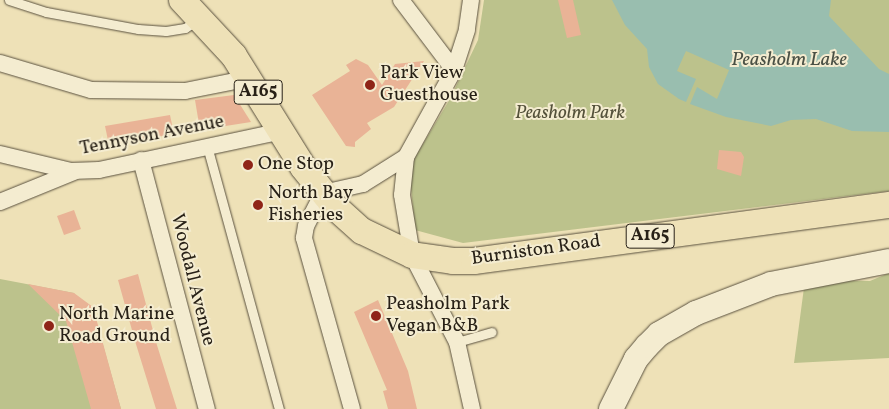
<!DOCTYPE html>
<style>
body{margin:0}
#map{position:relative;width:889px;height:409px;overflow:hidden;background:#eee1b7;font-family:Vollkorn,serif}
div>[style]{position:absolute}
[style*='--x']{left:calc(var(--x)*1px);top:calc(var(--y)*1px);width:calc(var(--w)*1px);rotate:calc(var(--a)*1deg)}
.green>*{inset:0;background:#bcc28c}
.water>*{inset:0;background:#99beaf}
.building>*{inset:0;background:#e9b396}
.roads{filter:drop-shadow(0 0 1px #5a513f) drop-shadow(0 0 1px #5a513f)}
.lane>*{height:9px;margin:-4.5px;padding:0 4.5px;transform-origin:4.5px;border-radius:4.5px;background:#f4ecd0}
.street>*{height:16px;margin:-8px;padding:0 8px;transform-origin:8px;border-radius:8px;background:#f4ecd0}
.secondary>*{height:24px;margin:-12px;padding:0 12px;transform-origin:12px;border-radius:12px;background:#f4ecd0}
.primary>*{height:26px;margin:-13px;padding:0 13px;transform-origin:13px;border-radius:13px;background:#eee1b7}
.dots>*{width:14px;height:14px;translate:-50% -50%;box-sizing:border-box;border:2px solid #f4ecd0;border-radius:50%}
span{translate:-50% -50%;white-space:nowrap;text-align:center;line-height:1.15;-webkit-text-stroke:4px #f4ecd0;paint-order:stroke}
.shield-label span{padding:1px 4px;background:#f4ecd0;border:1px solid;border-radius:4px;-webkit-text-stroke-width:0}
.shield-label{font-size:18px;color:#282117;font-weight:700}
.poi-label{font-size:19px;color:#282117}
.left{translate:0 -50%;text-align:left}
.park-label{font-size:19px;color:#54513a;font-style:italic}
.street-label{font-size:19px;color:#282117}
.water-label{font-size:20px;color:#4a5045;font-style:italic}
</style>
<div id="map">
<div class="green">
<i style="clip-path:polygon(484px 0,889px 0,889px 191px,463px 243px,415px 230px,409px 167px,450px 99px,478px 40px)"></i>
<i style="clip-path:polygon(889px 273px,889px 358px,794px 363px,805px 280px,870px 281px)"></i>
<i style="clip-path:polygon(0 279px,74px 293px,103px 345px,121px 409px,0 409px)"></i>
</div>
<div class="water">
<i style="clip-path:polygon(612px 0,831px 0,829px 16px,879px 69px,889px 74px,889px 132px,852px 131px,816px 119px,791px 120px,771px 126px,726px 117px,690px 104px,697px 87px,717px 99px,729px 70px,686px 51px,677px 71px,696px 79px,686px 102px,679px 99px,658px 84px,649px 67px,647px 49px,625px 25px)"></i>
</div>
<div class="building">
<i style="clip-path:polygon(558px 0,573px 0,581px 35px,567px 38px)"></i>
<i style="clip-path:polygon(356px 59px,368px 65px,382px 85px,395px 64px,424px 61px,394px 107px,367px 123px,371px 129px,355px 142px,355px 147px,346px 146px,312px 95px,350px 71px,346px 65px)"></i>
<i style="clip-path:polygon(234px 95px,251px 122px,200px 130px,195px 100px)"></i>
<i style="clip-path:polygon(170px 115px,174px 134px,109px 145px,105px 126px)"></i>
<i style="clip-path:polygon(719px 150px,741px 152px,744px 157px,741px 176px,717px 169px)"></i>
<i style="clip-path:polygon(74px 210px,81px 229px,64px 235px,57px 216px)"></i>
<i style="clip-path:polygon(138px 274px,156px 342px,177px 409px,156px 409px,135px 341px,118px 280px)"></i>
<i style="clip-path:polygon(28px 284px,74px 293px,93px 307px,121px 409px,91px 409px,66px 321px)"></i>
<i style="clip-path:polygon(378px 300px,408px 371px,417px 409px,388px 409px,383px 391px,387px 390px,354px 312px)"></i>
</div>
<div class="roads">
<div class="lane">
<i style="--x:9;--y:0;--w:39;--a:18"></i>
<i style="--x:46;--y:12;--w:94;--a:10.5"></i>
<i style="--x:138;--y:29;--w:28;--a:4"></i>
<i style="--x:166;--y:31;--w:19;--a:-9"></i>
<i style="--x:185;--y:28;--w:14;--a:-34"></i>
<i style="--x:207;--y:146;--w:273;--a:74.7"></i>
<i style="--x:457;--y:342;--w:36;--a:-16"></i>
</div>
<div class="street">
<i style="--x:401;--y:0;--w:88;--a:52.9"></i>
<i style="--x:471;--y:0;--w:30;--a:98"></i>
<i style="--x:467;--y:30;--w:42;--a:108"></i>
<i style="--x:454;--y:70;--w:99;--a:118.9"></i>
<i style="--x:406;--y:157;--w:38;--a:96"></i>
<i style="--x:402;--y:195;--w:61;--a:80.5"></i>
<i style="--x:412;--y:255;--w:98;--a:62.7"></i>
<i style="--x:457;--y:342;--w:69;--a:77.4"></i>
<i style="--x:0;--y:63;--w:95;--a:16.5"></i>
<i style="--x:91;--y:90;--w:94;--a:0.6"></i>
<i style="--x:185;--y:91;--w:66;--a:-11.3"></i>
<i style="--x:0;--y:154;--w:73;--a:13.5"></i>
<i style="--x:71;--y:171;--w:28;--a:-2"></i>
<i style="--x:99;--y:170;--w:188;--a:-12"></i>
<i style="--x:141;--y:160;--w:258;--a:75.2"></i>
<i style="--x:0;--y:202;--w:80;--a:-22.1"></i>
<i style="--x:352;--y:409;--w:178;--a:-105.7"></i>
<i style="--x:304;--y:238;--w:12;--a:-81"></i>
<i style="--x:306;--y:226;--w:37;--a:-63"></i>
<i style="--x:323;--y:193;--w:41;--a:-12.7"></i>
<i style="--x:363;--y:184;--w:51;--a:-32.1"></i>
</div>
<div class="secondary">
<i style="--x:611;--y:409;--w:56;--a:-63.4"></i>
<i style="--x:636;--y:359;--w:17;--a:-50"></i>
<i style="--x:647;--y:346;--w:17;--a:-45"></i>
<i style="--x:659;--y:334;--w:43;--a:-29.6"></i>
<i style="--x:696;--y:313;--w:80;--a:-21.1"></i>
<i style="--x:771;--y:284;--w:120;--a:-11"></i>
</div>
<div class="primary">
<i style="--x:182;--y:0;--w:76;--a:47.1"></i>
<i style="--x:234;--y:56;--w:131;--a:58.1"></i>
<i style="--x:303;--y:167;--w:51;--a:51.3"></i>
<i style="--x:335;--y:207;--w:36;--a:42"></i>
<i style="--x:362;--y:231;--w:55;--a:25.6"></i>
<i style="--x:412;--y:255;--w:41;--a:8.3"></i>
<i style="--x:453;--y:261;--w:21;--a:0"></i>
<i style="--x:474;--y:261;--w:419;--a:-7.7"></i>
</div>
</div>
<div class="dots">
<i style="left:370px;top:85px;background:#8f2418"></i>
<i style="left:248px;top:165px;background:#8f2418"></i>
<i style="left:258px;top:205px;background:#8f2418"></i>
<i style="left:376px;top:316px;background:#8f2418"></i>
<i style="left:49px;top:326px;background:#8f2418"></i>
</div>
<div class="shield-label">
<span style="left:258px;top:92px">A165</span>
<span style="left:650px;top:236px">A165</span>
</div>
<div class="poi-label">
<span class="left" style="left:380px;top:85px">Park View<br>Guesthouse</span>
<span class="left" style="left:258px;top:165px">One Stop</span>
<span class="left" style="left:268px;top:205px">North Bay<br>Fisheries</span>
<span class="left" style="left:386px;top:316px">Peasholm Park<br>Vegan B&amp;B</span>
<span class="left" style="left:59px;top:326px">North Marine<br>Road Ground</span>
</div>
<div class="park-label">
<span style="left:570px;top:114px">Peasholm Park</span>
</div>
<div class="street-label">
<span style="left:152px;top:136px;rotate:-11deg">Tennyson Avenue</span>
<span style="left:536px;top:251px;rotate:-8deg">Burniston Road</span>
<span style="left:192px;top:280px;rotate:76deg">Woodall Avenue</span>
</div>
<div class="water-label">
<span style="left:789px;top:60px">Peasholm Lake</span>
</div>
</div>
